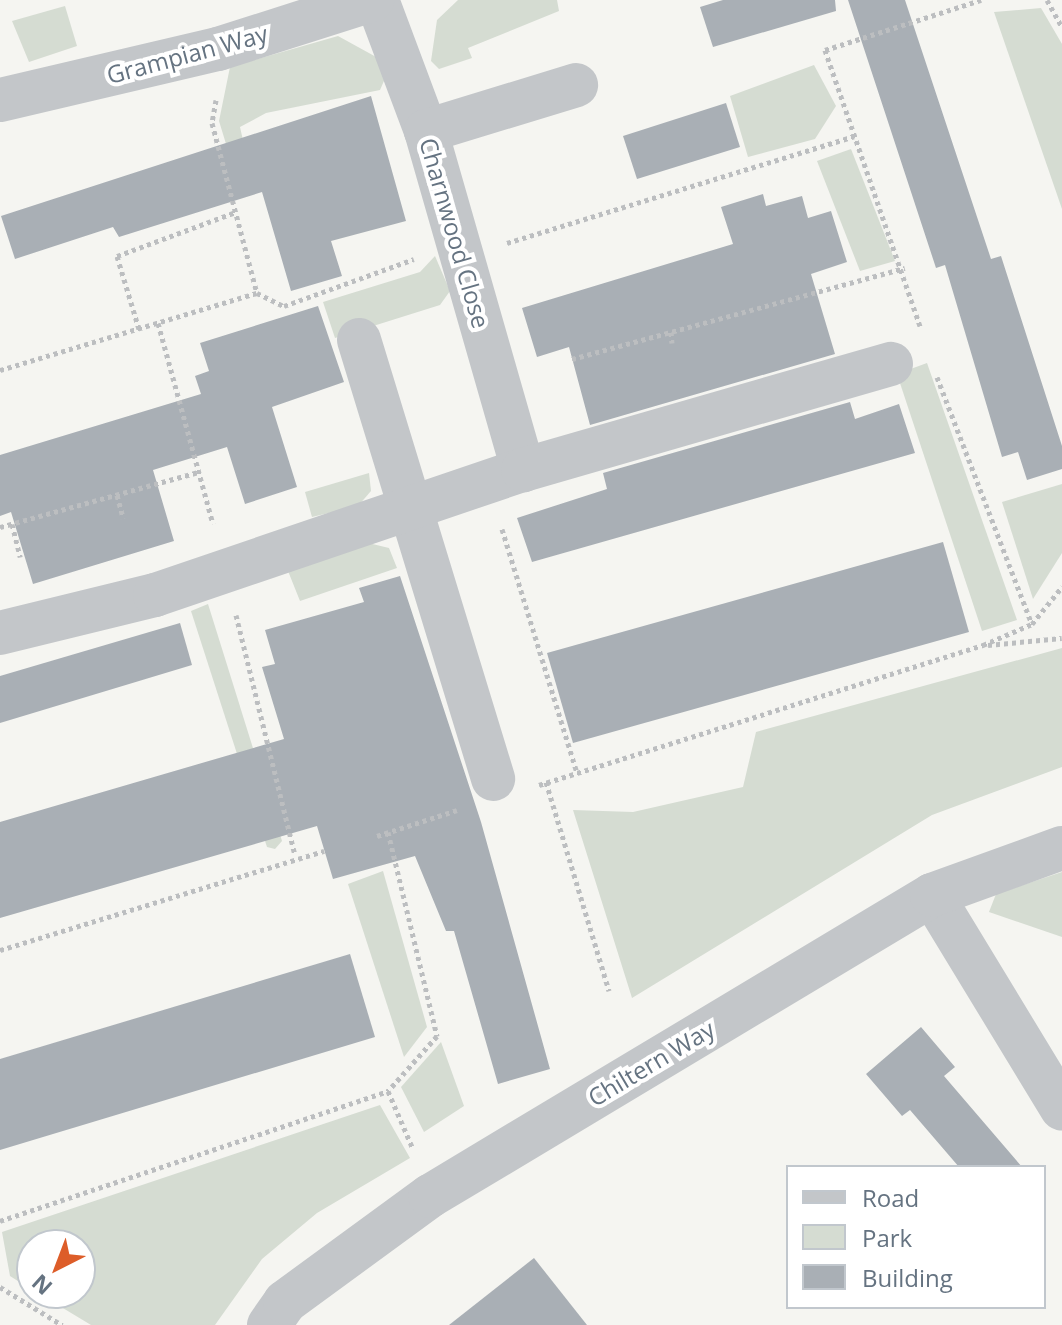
<!DOCTYPE html>
<style>
body{margin:0}
#map{position:relative;width:1062px;height:1325px;overflow:hidden;background:#f5f5f1;font-family:"Open Sans",sans-serif}
div>[style]{position:absolute}
[style*='--x']{left:calc(var(--x)*1px);top:calc(var(--y)*1px);width:calc(var(--w)*1px);rotate:calc(var(--a)*1deg)}
.green>*{inset:0;background:#d5dcd2}
.building>*{inset:0;background:#a9afb5}
.path>*{height:5px;margin-top:-2.5px;transform-origin:0;background:repeating-linear-gradient(90deg,#bcbec0 0 4px,transparent 0 8px)}
.minor>*{height:44px;margin:-22px;padding:0 22px;transform-origin:22px;border-radius:22px;background:#c3c6c9}
span{translate:-50% -50%;white-space:nowrap;text-align:center;line-height:1.15;-webkit-text-stroke:8px #fff;paint-order:stroke}
.street-label{font-size:24px;color:#657381}
.legend{position:absolute;left:786px;top:1165px;width:260px;height:144px;box-sizing:border-box;background:#fff;border:2px solid #c1c7cd;margin:0;padding:10px 14px;list-style:none;font-size:24px;color:#657381}
.legend li{display:flex;align-items:center;gap:16px;height:40px}
.legend b{width:40px;border:2px solid #c1c7cd}
.north{position:absolute;left:16px;top:1229px;width:80px;height:80px;box-sizing:border-box;background:#fff;border:2px solid #c1c7cd;border-radius:50%;rotate:222deg;font-size:22px;font-weight:700;line-height:32px;text-align:center;color:#657381}
.north::after{content:'';display:block;margin:auto;width:28px;height:36px;background:#dd5d29;clip-path:polygon(50% 0,100% 100%,50% 72%,0 100%)}
</style>
<div id="map">
<div class="green">
<i style="clip-path:polygon(458px 0,557px 0,559px 11px,468px 48px,472px 58px,439px 69px,431px 61px,437px 20px)"></i>
<i style="clip-path:polygon(65px 6px,77px 46px,29px 62px,12px 21px)"></i>
<i style="clip-path:polygon(1041px 8px,1062px 44px,1062px 209px,994px 12px)"></i>
<i style="clip-path:polygon(338px 36px,378px 58px,387px 74px,380px 90px,266px 113px,240px 127px,249px 167px,234px 170px,219px 121px,230px 67px)"></i>
<i style="clip-path:polygon(814px 65px,836px 106px,815px 139px,748px 157px,730px 96px)"></i>
<i style="clip-path:polygon(851px 149px,895px 261px,860px 271px,817px 161px)"></i>
<i style="clip-path:polygon(435px 256px,450px 291px,440px 305px,335px 338px,323px 302px,420px 272px)"></i>
<i style="clip-path:polygon(927px 363px,1017px 620px,982px 631px,897px 374px)"></i>
<i style="clip-path:polygon(369px 473px,371px 491px,358px 506px,312px 517px,305px 492px)"></i>
<i style="clip-path:polygon(1062px 484px,1062px 553px,1033px 599px,1002px 502px)"></i>
<i style="clip-path:polygon(360px 541px,389px 548px,397px 568px,300px 601px,286px 566px)"></i>
<i style="clip-path:polygon(208px 604px,282px 841px,275px 849px,267px 847px,191px 611px)"></i>
<i style="clip-path:polygon(1062px 648px,1062px 767px,932px 815px,632px 998px,573px 810px,633px 812px,743px 787px,756px 732px)"></i>
<i style="clip-path:polygon(383px 871px,427px 1027px,404px 1057px,348px 884px)"></i>
<i style="clip-path:polygon(1062px 872px,1062px 937px,989px 912px,996px 894px)"></i>
<i style="clip-path:polygon(441px 1042px,464px 1106px,424px 1132px,401px 1087px)"></i>
<i style="clip-path:polygon(380px 1105px,410px 1158px,317px 1213px,262px 1259px,215px 1325px,91px 1325px,38px 1293px,80px 1293px,80px 1245px,32px 1245px,32px 1290px,10px 1276px,2px 1232px)"></i>
</div>
<div class="building">
<i style="clip-path:polygon(723px 0,835px 0,836px 11px,713px 47px,700px 7px)"></i>
<i style="clip-path:polygon(848px 0,905px 0,991px 259px,1001px 256px,1062px 446px,1062px 469px,1027px 480px,1018px 452px,1002px 457px,945px 265px,936px 268px)"></i>
<i style="clip-path:polygon(371px 96px,406px 221px,331px 241px,342px 276px,291px 291px,262px 192px,119px 237px,113px 227px,15px 259px,1px 216px)"></i>
<i style="clip-path:polygon(726px 103px,740px 147px,637px 179px,623px 136px)"></i>
<i style="clip-path:polygon(763px 194px,766px 206px,802px 196px,808px 218px,831px 211px,847px 262px,811px 274px,835px 354px,590px 425px,569px 347px,537px 357px,522px 308px,733px 244px,721px 207px)"></i>
<i style="clip-path:polygon(318px 306px,344px 382px,272px 407px,297px 487px,245px 504px,227px 447px,153px 470px,174px 541px,33px 584px,11px 512px,0 516px,0 455px,201px 394px,195px 376px,209px 371px,200px 343px)"></i>
<i style="clip-path:polygon(850px 402px,855px 419px,899px 404px,915px 453px,532px 562px,517px 518px,607px 489px,603px 473px)"></i>
<i style="clip-path:polygon(943px 542px,969px 632px,573px 743px,547px 653px)"></i>
<i style="clip-path:polygon(400px 576px,481px 822px,550px 1069px,498px 1084px,454px 931px,446px 931px,415px 856px,333px 879px,317px 826px,0 918px,0 822px,284px 739px,262px 667px,275px 664px,265px 630px,364px 602px,359px 588px)"></i>
<i style="clip-path:polygon(180px 623px,192px 665px,0 723px,0 676px)"></i>
<i style="clip-path:polygon(350px 954px,375px 1037px,0 1150px,0 1059px)"></i>
<i style="clip-path:polygon(921px 1027px,955px 1067px,944px 1076px,1022px 1167px,959px 1167px,910px 1110px,902px 1116px,866px 1074px)"></i>
<i style="clip-path:polygon(534px 1258px,587px 1325px,449px 1325px)"></i>
</div>
<div class="path">
<i style="--x:1047;--y:0;--w:31;--a:61"></i>
<i style="--x:216;--y:100;--w:23;--a:100"></i>
<i style="--x:212;--y:123;--w:176;--a:75.2"></i>
<i style="--x:507;--y:243;--w:363;--a:-17.1"></i>
<i style="--x:158;--y:323;--w:208;--a:74.7"></i>
<i style="--x:920;--y:326;--w:292;--a:-109"></i>
<i style="--x:825;--y:50;--w:164;--a:-17.8"></i>
<i style="--x:139;--y:329;--w:76;--a:-106.8"></i>
<i style="--x:117;--y:256;--w:127;--a:-20.3"></i>
<i style="--x:671;--y:332;--w:11;--a:85"></i>
<i style="--x:572;--y:359;--w:345;--a:-15.3"></i>
<i style="--x:0;--y:370;--w:268;--a:-16.7"></i>
<i style="--x:257;--y:293;--w:30;--a:26"></i>
<i style="--x:284;--y:306;--w:138;--a:-19.9"></i>
<i style="--x:937;--y:377;--w:265;--a:69"></i>
<i style="--x:117;--y:495;--w:24;--a:75"></i>
<i style="--x:12;--y:524;--w:34;--a:76"></i>
<i style="--x:0;--y:527;--w:205;--a:-15.5"></i>
<i style="--x:502;--y:529;--w:255;--a:72.9"></i>
<i style="--x:236;--y:615;--w:247;--a:76.2"></i>
<i style="--x:988;--y:645;--w:74;--a:-5.4"></i>
<i style="--x:546;--y:782;--w:218;--a:73.2"></i>
<i style="--x:539;--y:785;--w:466;--a:-17.5"></i>
<i style="--x:983;--y:645;--w:53;--a:-23.2"></i>
<i style="--x:1032;--y:624;--w:48;--a:-51"></i>
<i style="--x:388;--y:832;--w:210;--a:76.5"></i>
<i style="--x:437;--y:1036;--w:74;--a:131.7"></i>
<i style="--x:388;--y:1091;--w:63;--a:66.7"></i>
<i style="--x:377;--y:836;--w:84;--a:-18"></i>
<i style="--x:0;--y:950;--w:339;--a:-17"></i>
<i style="--x:0;--y:1221;--w:409;--a:-18.5"></i>
<i style="--x:0;--y:1287;--w:73;--a:31.5"></i>
</div>
<div class="minor">
<i style="--x:377;--y:0;--w:140;--a:69.5"></i>
<i style="--x:426;--y:131;--w:353;--a:74"></i>
<i style="--x:0;--y:100;--w:224;--a:-13.2"></i>
<i style="--x:218;--y:49;--w:162;--a:-17.7"></i>
<i style="--x:426;--y:131;--w:157;--a:-17"></i>
<i style="--x:359;--y:340;--w:459;--a:73"></i>
<i style="--x:0;--y:633;--w:160;--a:-13.8"></i>
<i style="--x:155;--y:595;--w:389;--a:-18.8"></i>
<i style="--x:523;--y:470;--w:383;--a:-16.1"></i>
<i style="--x:932;--y:895;--w:250;--a:58.7"></i>
<i style="--x:269;--y:1325;--w:28;--a:-55"></i>
<i style="--x:285;--y:1302;--w:180;--a:-36.2"></i>
<i style="--x:430;--y:1196;--w:585;--a:-30.95"></i>
<i style="--x:932;--y:895;--w:138;--a:-19.9"></i>
</div>
<div class="street-label">
<span style="left:187px;top:54px;rotate:-15deg">Grampian Way</span>
<span style="left:455px;top:233px;rotate:74deg">Charnwood Close</span>
<span style="left:651px;top:1063px;rotate:-31deg">Chiltern Way</span>
</div>
<ul class="legend">
<li><b style="height:10px;background:#c3c6c9"></b>Road</li>
<li><b style="height:22px;background:#d5dcd2"></b>Park</li>
<li><b style="height:22px;background:#a9afb5"></b>Building</li>
</ul>
<div class="north">N</div>
</div>
